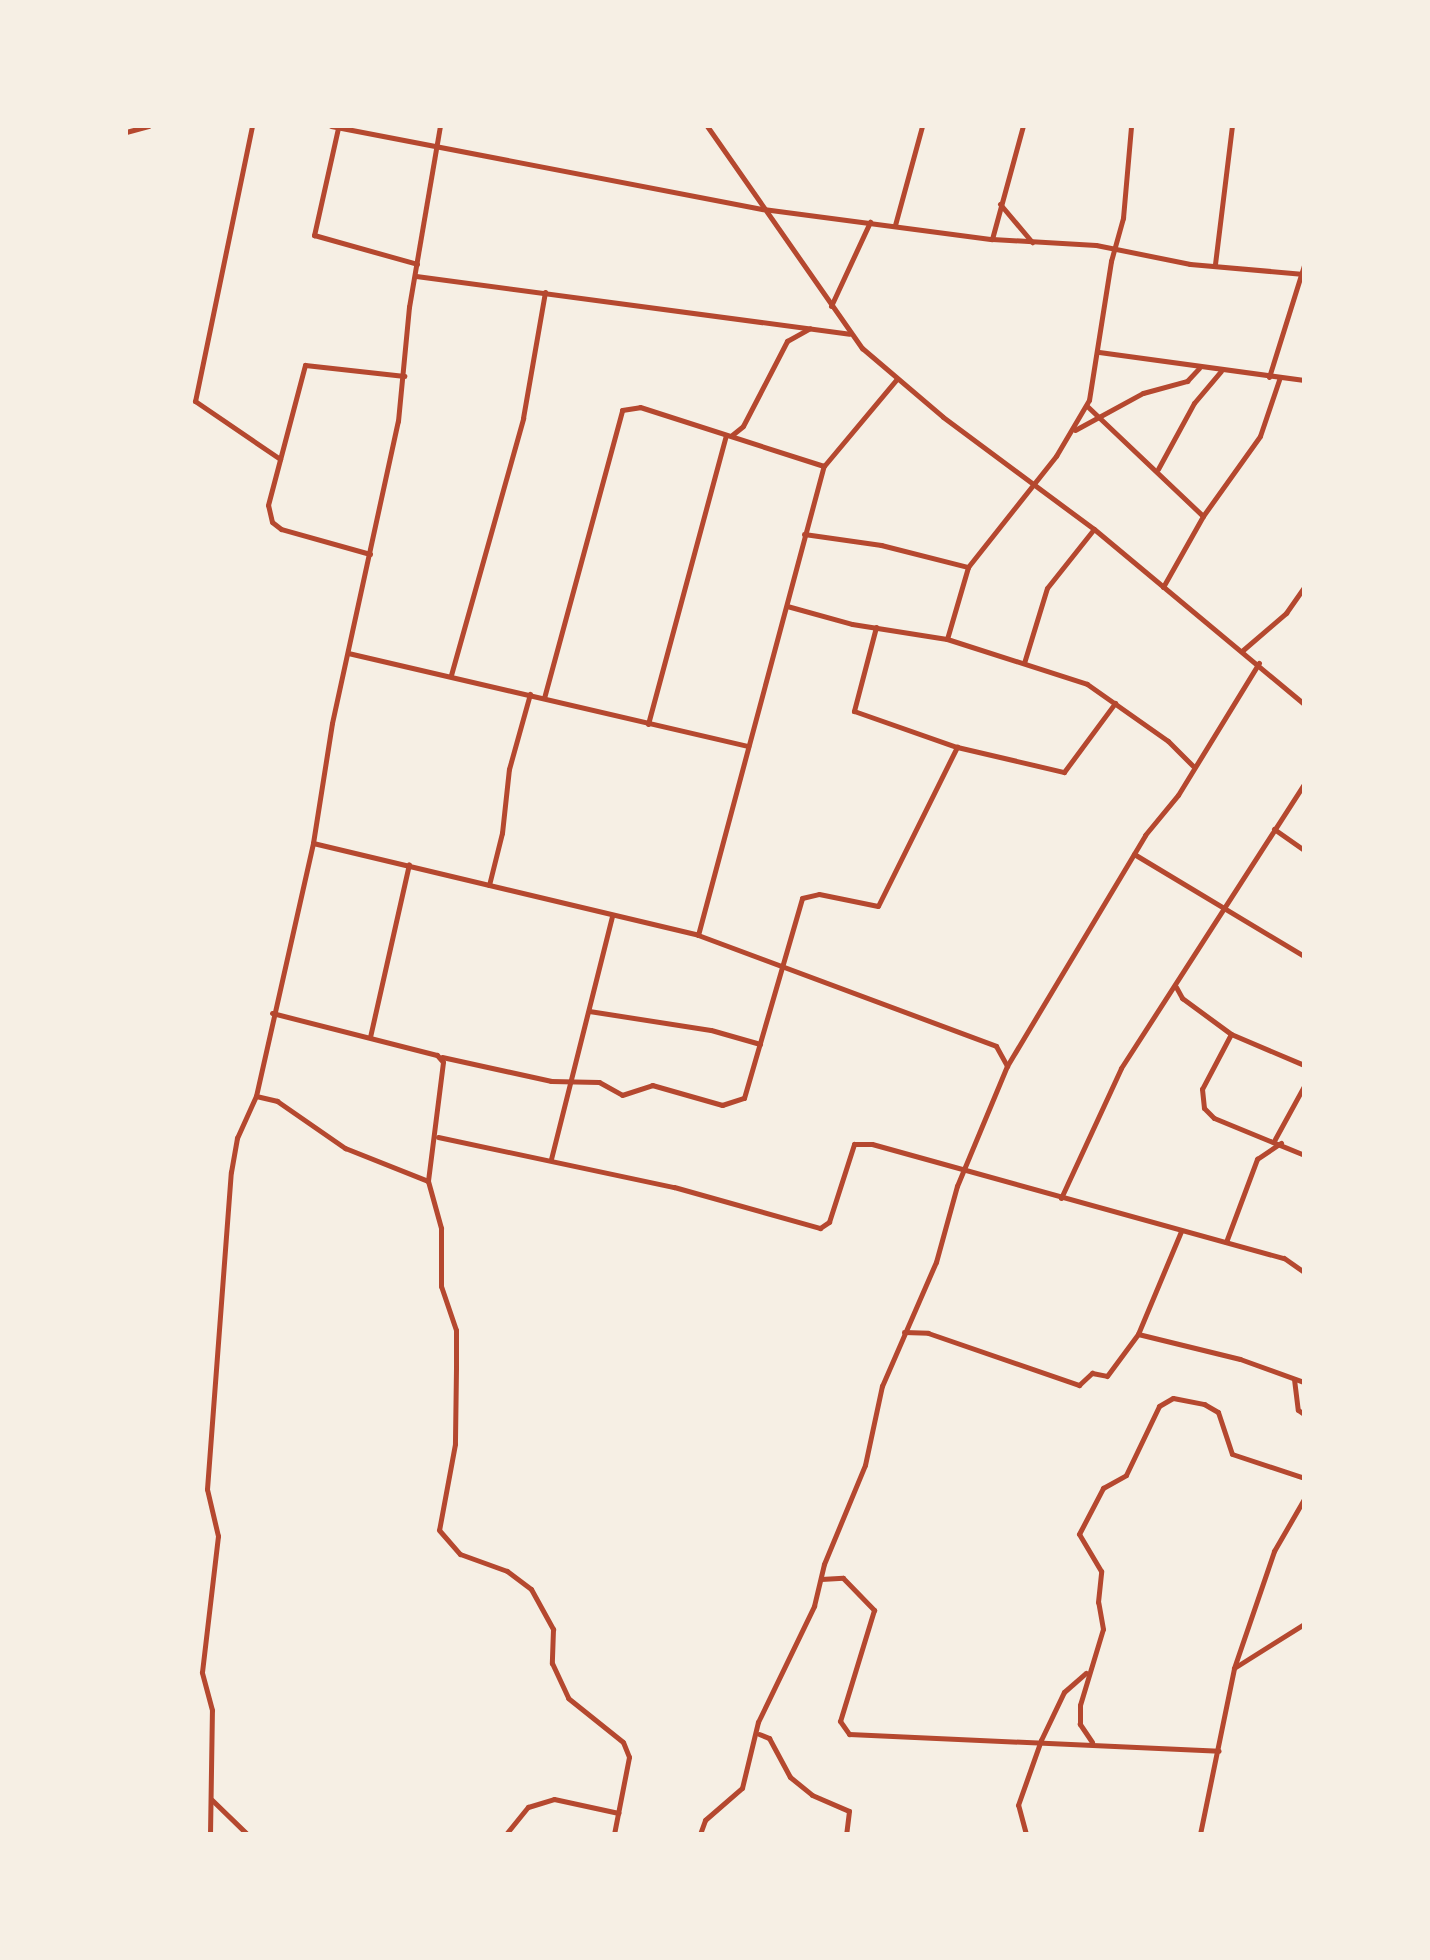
<!DOCTYPE html>
<style>
body{margin:0}
#map{position:relative;width:1430px;height:1960px;overflow:hidden;background:#f6efe4;font-family:"DM Sans",sans-serif}
div>[style]{position:absolute}
[style*='--x']{left:calc(var(--x)*1px);top:calc(var(--y)*1px);width:calc(var(--w)*1px);rotate:calc(var(--a)*1deg)}
.minor>*{height:5px;margin:-2.5px;padding:0 2.5px;transform-origin:2.5px;border-radius:2.5px;background:#b5482f}
span{translate:-50% -50%;white-space:nowrap;text-align:center;line-height:1.15;-webkit-text-stroke:8px #f6efe4;paint-order:stroke}
.frame{position:absolute;inset:0;border:128px solid #f6efe4;pointer-events:none}
</style>
<div id="map">
<div class="minor">
<i style="--x:252;--y:126;--w:281;--a:101.7"></i>
<i style="--x:195;--y:401;--w:103;--a:34.3"></i>
<i style="--x:331;--y:126;--w:440;--a:10.9"></i>
<i style="--x:763;--y:209;--w:231;--a:7.5"></i>
<i style="--x:992;--y:239;--w:104;--a:3.3"></i>
<i style="--x:1096;--y:245;--w:96;--a:11.4"></i>
<i style="--x:1190;--y:264;--w:114;--a:5"></i>
<i style="--x:707;--y:126;--w:271;--a:55.1"></i>
<i style="--x:862;--y:348;--w:106;--a:40.4"></i>
<i style="--x:943;--y:417;--w:188;--a:36.6"></i>
<i style="--x:1094;--y:529;--w:273;--a:39.8"></i>
<i style="--x:338;--y:128;--w:110;--a:102.6"></i>
<i style="--x:314;--y:235;--w:107;--a:15.7"></i>
<i style="--x:126;--y:132;--w:23;--a:-15"></i>
<i style="--x:1000;--y:204;--w:50;--a:49.9"></i>
<i style="--x:895;--y:225;--w:103;--a:-74.7"></i>
<i style="--x:992;--y:239;--w:117;--a:-74.7"></i>
<i style="--x:1215;--y:264;--w:139;--a:-83"></i>
<i style="--x:416;--y:276;--w:437;--a:7.6"></i>
<i style="--x:831;--y:306;--w:93;--a:-65.1"></i>
<i style="--x:1099;--y:352;--w:207;--a:7.8"></i>
<i style="--x:1269;--y:377;--w:117;--a:-72.6"></i>
<i style="--x:1087;--y:406;--w:160;--a:43.5"></i>
<i style="--x:1075;--y:430;--w:77;--a:-28.6"></i>
<i style="--x:1143;--y:393;--w:46;--a:-15.3"></i>
<i style="--x:1187;--y:381;--w:18;--a:-47"></i>
<i style="--x:732;--y:435;--w:14;--a:-39"></i>
<i style="--x:743;--y:426;--w:96;--a:-62.6"></i>
<i style="--x:787;--y:341;--w:26;--a:-29"></i>
<i style="--x:1158;--y:469;--w:75;--a:-61.4"></i>
<i style="--x:1194;--y:403;--w:42;--a:-49.8"></i>
<i style="--x:804;--y:534;--w:78;--a:8.1"></i>
<i style="--x:881;--y:545;--w:90;--a:14.2"></i>
<i style="--x:370;--y:554;--w:92;--a:-164.3"></i>
<i style="--x:281;--y:529;--w:11;--a:-142"></i>
<i style="--x:272;--y:522;--w:17;--a:-103"></i>
<i style="--x:268;--y:505;--w:145;--a:-75.2"></i>
<i style="--x:305;--y:365;--w:100;--a:6.3"></i>
<i style="--x:1163;--y:587;--w:81;--a:-60.6"></i>
<i style="--x:1203;--y:516;--w:98;--a:-54.5"></i>
<i style="--x:1260;--y:436;--w:62;--a:-71.3"></i>
<i style="--x:787;--y:606;--w:67;--a:15.5"></i>
<i style="--x:852;--y:624;--w:96;--a:9"></i>
<i style="--x:947;--y:639;--w:147;--a:17.8"></i>
<i style="--x:1087;--y:684;--w:99;--a:35.1"></i>
<i style="--x:1168;--y:741;--w:35;--a:45"></i>
<i style="--x:876;--y:627;--w:87;--a:104.7"></i>
<i style="--x:854;--y:711;--w:109;--a:19.3"></i>
<i style="--x:947;--y:639;--w:75;--a:-73.7"></i>
<i style="--x:968;--y:567;--w:142;--a:-51.6"></i>
<i style="--x:1056;--y:456;--w:65;--a:-59.5"></i>
<i style="--x:1089;--y:400;--w:141;--a:-81"></i>
<i style="--x:1111;--y:261;--w:45;--a:-74.4"></i>
<i style="--x:1123;--y:218;--w:92;--a:-85"></i>
<i style="--x:1243;--y:650;--w:57;--a:-40.7"></i>
<i style="--x:1286;--y:613;--w:32;--a:-55"></i>
<i style="--x:348;--y:653;--w:411;--a:13.1"></i>
<i style="--x:1024;--y:663;--w:78;--a:-73"></i>
<i style="--x:1047;--y:588;--w:75;--a:-51.5"></i>
<i style="--x:451;--y:675;--w:267;--a:-74.3"></i>
<i style="--x:523;--y:418;--w:128;--a:-80.1"></i>
<i style="--x:544;--y:698;--w:298;--a:-74.8"></i>
<i style="--x:622;--y:410;--w:18;--a:-9"></i>
<i style="--x:640;--y:407;--w:193;--a:17.8"></i>
<i style="--x:648;--y:724;--w:299;--a:-74.9"></i>
<i style="--x:1274;--y:829;--w:37;--a:35"></i>
<i style="--x:313;--y:843;--w:396;--a:13.4"></i>
<i style="--x:698;--y:935;--w:318;--a:20.4"></i>
<i style="--x:996;--y:1046;--w:23;--a:61"></i>
<i style="--x:1134;--y:854;--w:198;--a:31"></i>
<i style="--x:489;--y:885;--w:54;--a:-76"></i>
<i style="--x:502;--y:833;--w:64;--a:-83.8"></i>
<i style="--x:509;--y:769;--w:78;--a:-74.4"></i>
<i style="--x:698;--y:935;--w:486;--a:-75"></i>
<i style="--x:824;--y:466;--w:112;--a:-50.1"></i>
<i style="--x:1176;--y:987;--w:13;--a:61"></i>
<i style="--x:1182;--y:998;--w:61;--a:36.3"></i>
<i style="--x:1231;--y:1034;--w:79;--a:23"></i>
<i style="--x:589;--y:1011;--w:123;--a:8.9"></i>
<i style="--x:711;--y:1030;--w:51;--a:15.9"></i>
<i style="--x:272;--y:1013;--w:170;--a:14.3"></i>
<i style="--x:437;--y:1055;--w:9;--a:49"></i>
<i style="--x:443;--y:1062;--w:120;--a:97.2"></i>
<i style="--x:428;--y:1181;--w:49;--a:74.5"></i>
<i style="--x:441;--y:1228;--w:58;--a:90"></i>
<i style="--x:441;--y:1286;--w:46;--a:71.2"></i>
<i style="--x:456;--y:1330;--w:38;--a:90"></i>
<i style="--x:456;--y:1368;--w:76;--a:90.8"></i>
<i style="--x:455;--y:1444;--w:87;--a:100.5"></i>
<i style="--x:439;--y:1530;--w:32;--a:49"></i>
<i style="--x:460;--y:1554;--w:50;--a:19.9"></i>
<i style="--x:507;--y:1571;--w:30;--a:37"></i>
<i style="--x:531;--y:1589;--w:46;--a:61.2"></i>
<i style="--x:553;--y:1629;--w:34;--a:92"></i>
<i style="--x:552;--y:1663;--w:38;--a:65"></i>
<i style="--x:568;--y:1698;--w:70;--a:38.7"></i>
<i style="--x:623;--y:1742;--w:16;--a:68"></i>
<i style="--x:629;--y:1757;--w:78;--a:101"></i>
<i style="--x:1231;--y:1034;--w:62;--a:117.8"></i>
<i style="--x:1202;--y:1089;--w:19;--a:84"></i>
<i style="--x:1204;--y:1108;--w:14;--a:45"></i>
<i style="--x:1214;--y:1118;--w:97;--a:22.3"></i>
<i style="--x:370;--y:1037;--w:177;--a:-77.3"></i>
<i style="--x:442;--y:1057;--w:112;--a:12.4"></i>
<i style="--x:551;--y:1081;--w:48;--a:1.2"></i>
<i style="--x:599;--y:1082;--w:26;--a:29"></i>
<i style="--x:622;--y:1095;--w:32;--a:-18"></i>
<i style="--x:652;--y:1085;--w:73;--a:15.9"></i>
<i style="--x:722;--y:1105;--w:23;--a:-18"></i>
<i style="--x:744;--y:1098;--w:208;--a:-73.8"></i>
<i style="--x:802;--y:898;--w:17;--a:-13"></i>
<i style="--x:819;--y:894;--w:60;--a:11.5"></i>
<i style="--x:878;--y:906;--w:178;--a:-63.6"></i>
<i style="--x:957;--y:747;--w:110;--a:13.2"></i>
<i style="--x:1064;--y:772;--w:86;--a:-53.5"></i>
<i style="--x:256;--y:1096;--w:22;--a:13"></i>
<i style="--x:277;--y:1101;--w:83;--a:34.7"></i>
<i style="--x:345;--y:1148;--w:89;--a:21.7"></i>
<i style="--x:438;--y:1137;--w:241;--a:12"></i>
<i style="--x:674;--y:1187;--w:152;--a:15.7"></i>
<i style="--x:820;--y:1228;--w:11;--a:-34"></i>
<i style="--x:829;--y:1222;--w:82;--a:-72.2"></i>
<i style="--x:854;--y:1144;--w:18;--a:0"></i>
<i style="--x:872;--y:1144;--w:427;--a:15.5"></i>
<i style="--x:1284;--y:1258;--w:24;--a:35"></i>
<i style="--x:1275;--y:1139;--w:60;--a:-61.3"></i>
<i style="--x:551;--y:1159;--w:251;--a:-75.9"></i>
<i style="--x:1061;--y:1198;--w:143;--a:-65.2"></i>
<i style="--x:1121;--y:1068;--w:338;--a:-57.2"></i>
<i style="--x:1226;--y:1242;--w:89;--a:-69.5"></i>
<i style="--x:1257;--y:1159;--w:29;--a:-34"></i>
<i style="--x:904;--y:1332;--w:24;--a:2"></i>
<i style="--x:928;--y:1333;--w:160;--a:19"></i>
<i style="--x:1079;--y:1385;--w:18;--a:-43"></i>
<i style="--x:1092;--y:1373;--w:15;--a:11"></i>
<i style="--x:1107;--y:1376;--w:52;--a:-53.6"></i>
<i style="--x:1138;--y:1334;--w:105;--a:13.8"></i>
<i style="--x:1240;--y:1359;--w:68;--a:19.8"></i>
<i style="--x:1138;--y:1334;--w:112;--a:-67.3"></i>
<i style="--x:1294;--y:1379;--w:31;--a:83"></i>
<i style="--x:1298;--y:1410;--w:7;--a:34"></i>
<i style="--x:821;--y:1579;--w:22;--a:-3"></i>
<i style="--x:843;--y:1578;--w:45;--a:45.9"></i>
<i style="--x:874;--y:1610;--w:116;--a:107"></i>
<i style="--x:840;--y:1721;--w:16;--a:55"></i>
<i style="--x:849;--y:1734;--w:370;--a:2.6"></i>
<i style="--x:1234;--y:1668;--w:83;--a:-32.2"></i>
<i style="--x:759;--y:1734;--w:11;--a:22"></i>
<i style="--x:769;--y:1738;--w:44;--a:61.7"></i>
<i style="--x:790;--y:1777;--w:28;--a:39"></i>
<i style="--x:812;--y:1795;--w:40;--a:23.4"></i>
<i style="--x:849;--y:1811;--w:23;--a:97"></i>
<i style="--x:1092;--y:1742;--w:22;--a:-124"></i>
<i style="--x:1080;--y:1724;--w:19;--a:-90"></i>
<i style="--x:1080;--y:1705;--w:79;--a:-73.2"></i>
<i style="--x:1103;--y:1629;--w:27;--a:-100"></i>
<i style="--x:1098;--y:1602;--w:31;--a:-84"></i>
<i style="--x:1101;--y:1571;--w:43;--a:-120.7"></i>
<i style="--x:1079;--y:1534;--w:52;--a:-62.4"></i>
<i style="--x:1103;--y:1488;--w:26;--a:-29"></i>
<i style="--x:1126;--y:1475;--w:76;--a:-64.4"></i>
<i style="--x:1159;--y:1406;--w:16;--a:-30"></i>
<i style="--x:1173;--y:1398;--w:32;--a:11"></i>
<i style="--x:1204;--y:1404;--w:16;--a:30"></i>
<i style="--x:1218;--y:1412;--w:44;--a:71.6"></i>
<i style="--x:1232;--y:1454;--w:76;--a:18.4"></i>
<i style="--x:212;--y:1800;--w:49;--a:44.2"></i>
<i style="--x:210;--y:1834;--w:124;--a:-89.1"></i>
<i style="--x:212;--y:1710;--w:39;--a:-105"></i>
<i style="--x:202;--y:1672;--w:137;--a:-83.3"></i>
<i style="--x:218;--y:1536;--w:48;--a:-103.2"></i>
<i style="--x:207;--y:1489;--w:318;--a:-85.7"></i>
<i style="--x:231;--y:1172;--w:35;--a:-80"></i>
<i style="--x:237;--y:1138;--w:46;--a:-65.7"></i>
<i style="--x:256;--y:1096;--w:259;--a:-77.3"></i>
<i style="--x:313;--y:843;--w:121;--a:-81"></i>
<i style="--x:332;--y:723;--w:309;--a:-77.7"></i>
<i style="--x:398;--y:421;--w:115;--a:-84.5"></i>
<i style="--x:409;--y:307;--w:184;--a:-80.3"></i>
<i style="--x:506;--y:1834;--w:35;--a:-51"></i>
<i style="--x:528;--y:1807;--w:27;--a:-17"></i>
<i style="--x:554;--y:1799;--w:66;--a:12.3"></i>
<i style="--x:700;--y:1834;--w:15;--a:-70"></i>
<i style="--x:705;--y:1820;--w:49;--a:-40.9"></i>
<i style="--x:742;--y:1788;--w:68;--a:-76.4"></i>
<i style="--x:758;--y:1722;--w:129;--a:-64.2"></i>
<i style="--x:814;--y:1606;--w:43;--a:-76.6"></i>
<i style="--x:824;--y:1564;--w:107;--a:-67.5"></i>
<i style="--x:865;--y:1465;--w:81;--a:-77.9"></i>
<i style="--x:882;--y:1386;--w:135;--a:-66.5"></i>
<i style="--x:936;--y:1262;--w:79;--a:-74.6"></i>
<i style="--x:957;--y:1186;--w:130;--a:-67.4"></i>
<i style="--x:1007;--y:1066;--w:269;--a:-59.1"></i>
<i style="--x:1145;--y:835;--w:52;--a:-50.5"></i>
<i style="--x:1178;--y:795;--w:155;--a:-58.5"></i>
<i style="--x:1026;--y:1834;--w:30;--a:-105"></i>
<i style="--x:1018;--y:1805;--w:69;--a:-70.5"></i>
<i style="--x:1041;--y:1740;--w:53;--a:-64.4"></i>
<i style="--x:1064;--y:1692;--w:29;--a:-41"></i>
<i style="--x:1200;--y:1834;--w:169;--a:-78.4"></i>
<i style="--x:1234;--y:1668;--w:124;--a:-71.1"></i>
<i style="--x:1274;--y:1551;--w:60;--a:-60"></i>
</div>
<div class="frame"></div>
</div>
